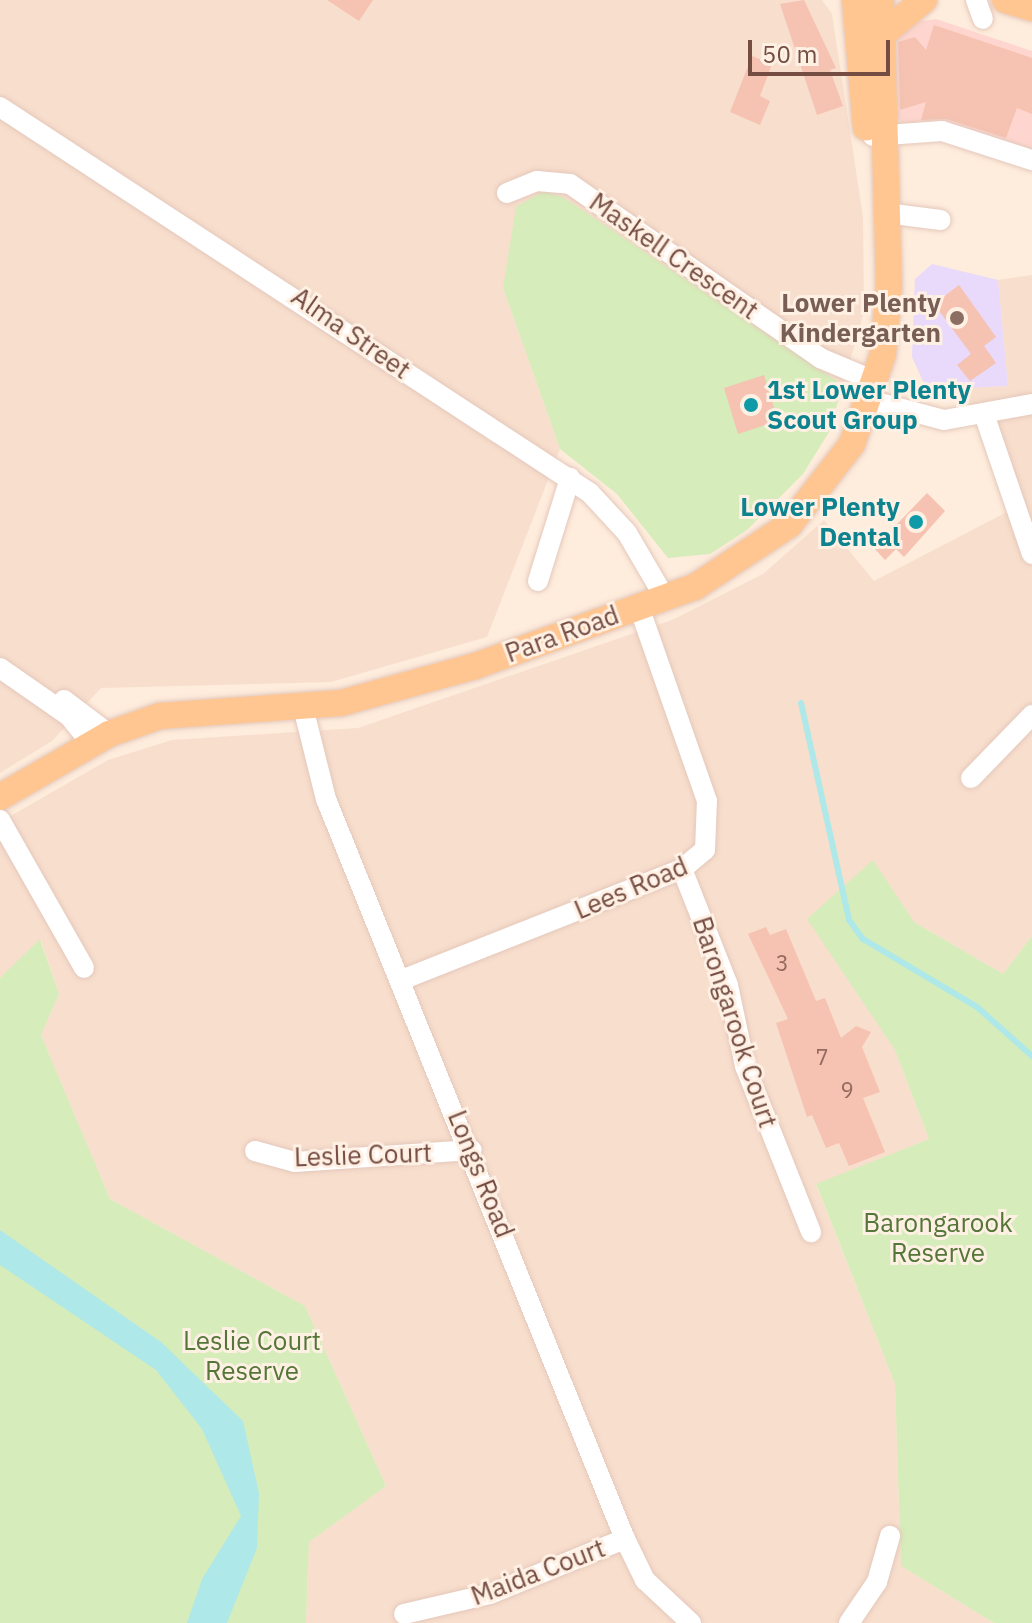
<!DOCTYPE html>
<style>
body{margin:0}
#map{position:relative;width:1032px;height:1623px;overflow:hidden;background:#feecdc;font-family:"IBM Plex Sans",sans-serif}
div>[style]{position:absolute}
[style*='--x']{left:calc(var(--x)*1px);top:calc(var(--y)*1px);width:calc(var(--w)*1px);rotate:calc(var(--a)*1deg)}
.residential>*{inset:0;background:#f8decd}
.commercial>*{inset:0;background:#ffd6cf}
.education>*{inset:0;background:#e9d9fa}
.green>*{inset:0;background:#d6ecba}
.water>*{inset:0;background:#afe8e8}
.stream>*{height:6px;margin:-3px;padding:0 3px;transform-origin:3px;border-radius:3px;background:#afe8e8}
.building>*{inset:0;background:#f6c2b1}
.roads{filter:drop-shadow(0 0 2px #e4c8bb) drop-shadow(0 0 2px #e4c8bb)}
.minor>*{height:20px;margin:-10px;padding:0 10px;transform-origin:10px;border-radius:10px;background:#fff}
.major>*{height:26px;margin:-13px;padding:0 13px;transform-origin:13px;border-radius:13px;background:#ffc692}
.dots>*{width:22px;height:22px;translate:-50% -50%;box-sizing:border-box;border:4px solid #fff0e4;border-radius:50%}
span{translate:-50% -50%;white-space:nowrap;text-align:center;line-height:1.15;-webkit-text-stroke:6px #fff0e4;paint-order:stroke}
.number-label{font-size:22px;color:#956a5e}
.number-label span{-webkit-text-stroke-width:0}
.street-label{font-size:26px;color:#754d43}
.education-label{font-size:26px;color:#785e54;font-weight:700}
.right{translate:-100% -50%;text-align:right}
.culture-label{font-size:26px;color:#0d838f;font-weight:700}
.left{translate:0 -50%;text-align:left}
.park-label{font-size:26px;color:#547638}
.scale{position:absolute;left:748px;top:40px;width:142px;height:36px;box-sizing:border-box;border:4px solid #754d43;border-top:0;padding-left:10px;font-size:24px;line-height:28px;white-space:nowrap;color:#754d43;-webkit-text-stroke:6px #fff0e4;paint-order:stroke}
</style>
<div id="map">
<div class="residential">
<i style="clip-path:polygon(0 0,822px 0,832px 14px,863px 217px,864px 312px,843px 385px,563px 197px,503px 288px,560px 449px,487px 637px,331px 682px,101px 688px,52px 741px,0 773px)"></i>
<i style="clip-path:polygon(1032px 275px,1032px 936px,1003px 974px,914px 922px,872px 860px,870px 1009px,895px 1050px,929px 1139px,816px 1185px,895px 1384px,901px 1566px,994px 1623px,306px 1623px,309px 1542px,386px 1486px,305px 1306px,110px 1199px,41px 1035px,59px 994px,41px 940px,0 978px,0 822px,108px 760px,172px 740px,358px 728px,672px 620px,763px 574px,824px 520px,874px 581px,1007px 512px,965px 388px,1008px 386px,998px 280px)"></i>
</div>
<div class="commercial">
<i style="clip-path:polygon(936px 19px,1032px 51px,1032px 151px,906px 127px,897px 117px,895px 42px,914px 22px)"></i>
</div>
<div class="education">
<i style="clip-path:polygon(932px 264px,998px 280px,1008px 386px,927px 390px,912px 357px,915px 279px)"></i>
</div>
<div class="green">
<i style="clip-path:polygon(543px 191px,563px 197px,843px 385px,829px 432px,803px 474px,747px 530px,710px 554px,668px 558px,617px 494px,560px 449px,503px 288px,516px 207px)"></i>
<i style="clip-path:polygon(873px 860px,914px 922px,1003px 974px,1032px 936px,1032px 1623px,994px 1623px,901px 1566px,895px 1384px,816px 1184px,929px 1139px,895px 1050px,807px 919px)"></i>
<i style="clip-path:polygon(40px 939px,59px 994px,41px 1035px,110px 1199px,305px 1306px,386px 1486px,309px 1542px,306px 1623px,0 1623px,0 978px)"></i>
</div>
<div class="water">
<i style="clip-path:polygon(0 1230px,161px 1342px,243px 1421px,259px 1493px,257px 1548px,227px 1623px,187px 1623px,202px 1579px,241px 1516px,202px 1429px,156px 1370px,0 1265px)"></i>
</div>
<div class="stream">
<i style="--x:801;--y:703;--w:222;--a:77.5"></i>
<i style="--x:849;--y:920;--w:24;--a:54"></i>
<i style="--x:863;--y:939;--w:133;--a:30.8"></i>
<i style="--x:977;--y:1007;--w:74;--a:41.7"></i>
</div>
<div class="building">
<i style="clip-path:polygon(327px 0,373px 0,359px 21px)"></i>
<i style="clip-path:polygon(804px 0,836px 68px,830px 70px,843px 106px,817px 115px,780px 4px)"></i>
<i style="clip-path:polygon(934px 25px,1032px 58px,1032px 114px,1017px 108px,1006px 138px,946px 119px,921px 120px,926px 102px,900px 110px,898px 42px,915px 37px,926px 50px)"></i>
<i style="clip-path:polygon(752px 56px,772px 64px,760px 96px,770px 101px,760px 125px,730px 112px)"></i>
<i style="clip-path:polygon(959px 285px,996px 337px,984px 346px,996px 363px,970px 381px,957px 365px,971px 354px,934px 304px)"></i>
<i style="clip-path:polygon(764px 375px,778px 421px,738px 434px,724px 388px)"></i>
<i style="clip-path:polygon(927px 493px,945px 511px,904px 557px,896px 549px,885px 560px,874px 548px)"></i>
<i style="clip-path:polygon(766px 927px,770px 935px,786px 929px,816px 1001px,825px 998px,841px 1038px,856px 1026px,871px 1032px,862px 1047px,880px 1092px,863px 1098px,885px 1152px,849px 1166px,839px 1143px,826px 1148px,812px 1115px,807px 1117px,776px 1023px,788px 1019px,748px 934px)"></i>
</div>
<div class="roads">
<div class="minor">
<i style="--x:976;--y:0;--w:20;--a:70"></i>
<i style="--x:0;--y:107;--w:705;--a:33.19"></i>
<i style="--x:590;--y:493;--w:54;--a:47.2"></i>
<i style="--x:627;--y:533;--w:75;--a:59.7"></i>
<i style="--x:873;--y:136;--w:69;--a:-4.1"></i>
<i style="--x:942;--y:131;--w:95;--a:17.9"></i>
<i style="--x:507;--y:193;--w:32;--a:-22"></i>
<i style="--x:537;--y:181;--w:33;--a:5"></i>
<i style="--x:570;--y:184;--w:305;--a:34.8"></i>
<i style="--x:820;--y:358;--w:62;--a:22.8"></i>
<i style="--x:886;--y:213;--w:55;--a:7.3"></i>
<i style="--x:872;--y:401;--w:74;--a:14.8"></i>
<i style="--x:944;--y:420;--w:89;--a:-10.3"></i>
<i style="--x:984;--y:414;--w:148;--a:71.1"></i>
<i style="--x:538;--y:581;--w:108;--a:-72.7"></i>
<i style="--x:0;--y:668;--w:84;--a:34.8"></i>
<i style="--x:69;--y:716;--w:35;--a:51"></i>
<i style="--x:64;--y:700;--w:56;--a:37.1"></i>
<i style="--x:303;--y:707;--w:95;--a:76"></i>
<i style="--x:326;--y:799;--w:798;--a:68"></i>
<i style="--x:625;--y:1539;--w:46;--a:64"></i>
<i style="--x:645;--y:1580;--w:63;--a:43.1"></i>
<i style="--x:971;--y:778;--w:88;--a:-45.9"></i>
<i style="--x:0;--y:820;--w:170;--a:60.4"></i>
<i style="--x:682;--y:869;--w:125;--a:68.4"></i>
<i style="--x:728;--y:985;--w:83;--a:78.1"></i>
<i style="--x:745;--y:1066;--w:179;--a:68.3"></i>
<i style="--x:404;--y:979;--w:299;--a:-21.6"></i>
<i style="--x:682;--y:869;--w:30;--a:-40"></i>
<i style="--x:705;--y:850;--w:49;--a:-87.7"></i>
<i style="--x:707;--y:801;--w:206;--a:-109.3"></i>
<i style="--x:255;--y:1151;--w:41;--a:15.4"></i>
<i style="--x:295;--y:1162;--w:177;--a:-3.9"></i>
<i style="--x:404;--y:1614;--w:88;--a:-13.1"></i>
<i style="--x:490;--y:1594;--w:146;--a:-22.2"></i>
<i style="--x:849;--y:1623;--w:50;--a:-55.7"></i>
<i style="--x:877;--y:1582;--w:48;--a:-74.2"></i>
</div>
<div class="major">
<i style="--x:855;--y:0;--w:128;--a:85.1"></i>
<i style="--x:1005;--y:0;--w:28;--a:17"></i>
<i style="--x:877;--y:39;--w:61;--a:-39.7"></i>
<i style="--x:0;--y:797;--w:126;--a:-30"></i>
<i style="--x:109;--y:734;--w:54;--a:-19.4"></i>
<i style="--x:160;--y:716;--w:181;--a:-4.1"></i>
<i style="--x:341;--y:703;--w:139;--a:-15.4"></i>
<i style="--x:475;--y:666;--w:234;--a:-19.8"></i>
<i style="--x:695;--y:587;--w:113;--a:-33.4"></i>
<i style="--x:789;--y:525;--w:103;--a:-52.1"></i>
<i style="--x:852;--y:444;--w:95;--a:-71"></i>
<i style="--x:883;--y:354;--w:67;--a:-84.9"></i>
<i style="--x:889;--y:287;--w:287;--a:-91.6"></i>
</div>
</div>
<div class="dots">
<i style="left:957px;top:318px;background:#8d6e63"></i>
<i style="left:751px;top:405px;background:#0f9aa8"></i>
<i style="left:916px;top:522px;background:#0f9aa8"></i>
</div>
<div class="number-label">
<span style="left:782px;top:963px">3</span>
<span style="left:822px;top:1057px">7</span>
<span style="left:847px;top:1090px">9</span>
</div>
<div class="street-label">
<span style="left:674px;top:256px;rotate:35deg">Maskell Crescent</span>
<span style="left:351px;top:333px;rotate:35deg">Alma Street</span>
<span style="left:562px;top:634px;rotate:-20deg">Para Road</span>
<span style="left:631px;top:888px;rotate:-23deg">Lees Road</span>
<span style="left:735px;top:1022px;rotate:72deg">Barongarook Court</span>
<span style="left:363px;top:1155px;rotate:-2deg">Leslie Court</span>
<span style="left:481px;top:1174px;rotate:68deg">Longs Road</span>
<span style="left:538px;top:1572px;rotate:-21deg">Maida Court</span>
</div>
<div class="education-label">
<span class="right" style="left:941px;top:318px">Lower Plenty<br>Kindergarten</span>
</div>
<div class="culture-label">
<span class="left" style="left:767px;top:405px">1st Lower Plenty<br>Scout Group</span>
<span class="right" style="left:900px;top:522px">Lower Plenty<br>Dental</span>
</div>
<div class="park-label">
<span style="left:938px;top:1238px">Barongarook<br>Reserve</span>
<span style="left:252px;top:1356px">Leslie Court<br>Reserve</span>
</div>
<div class="scale">50 m</div>
</div>
